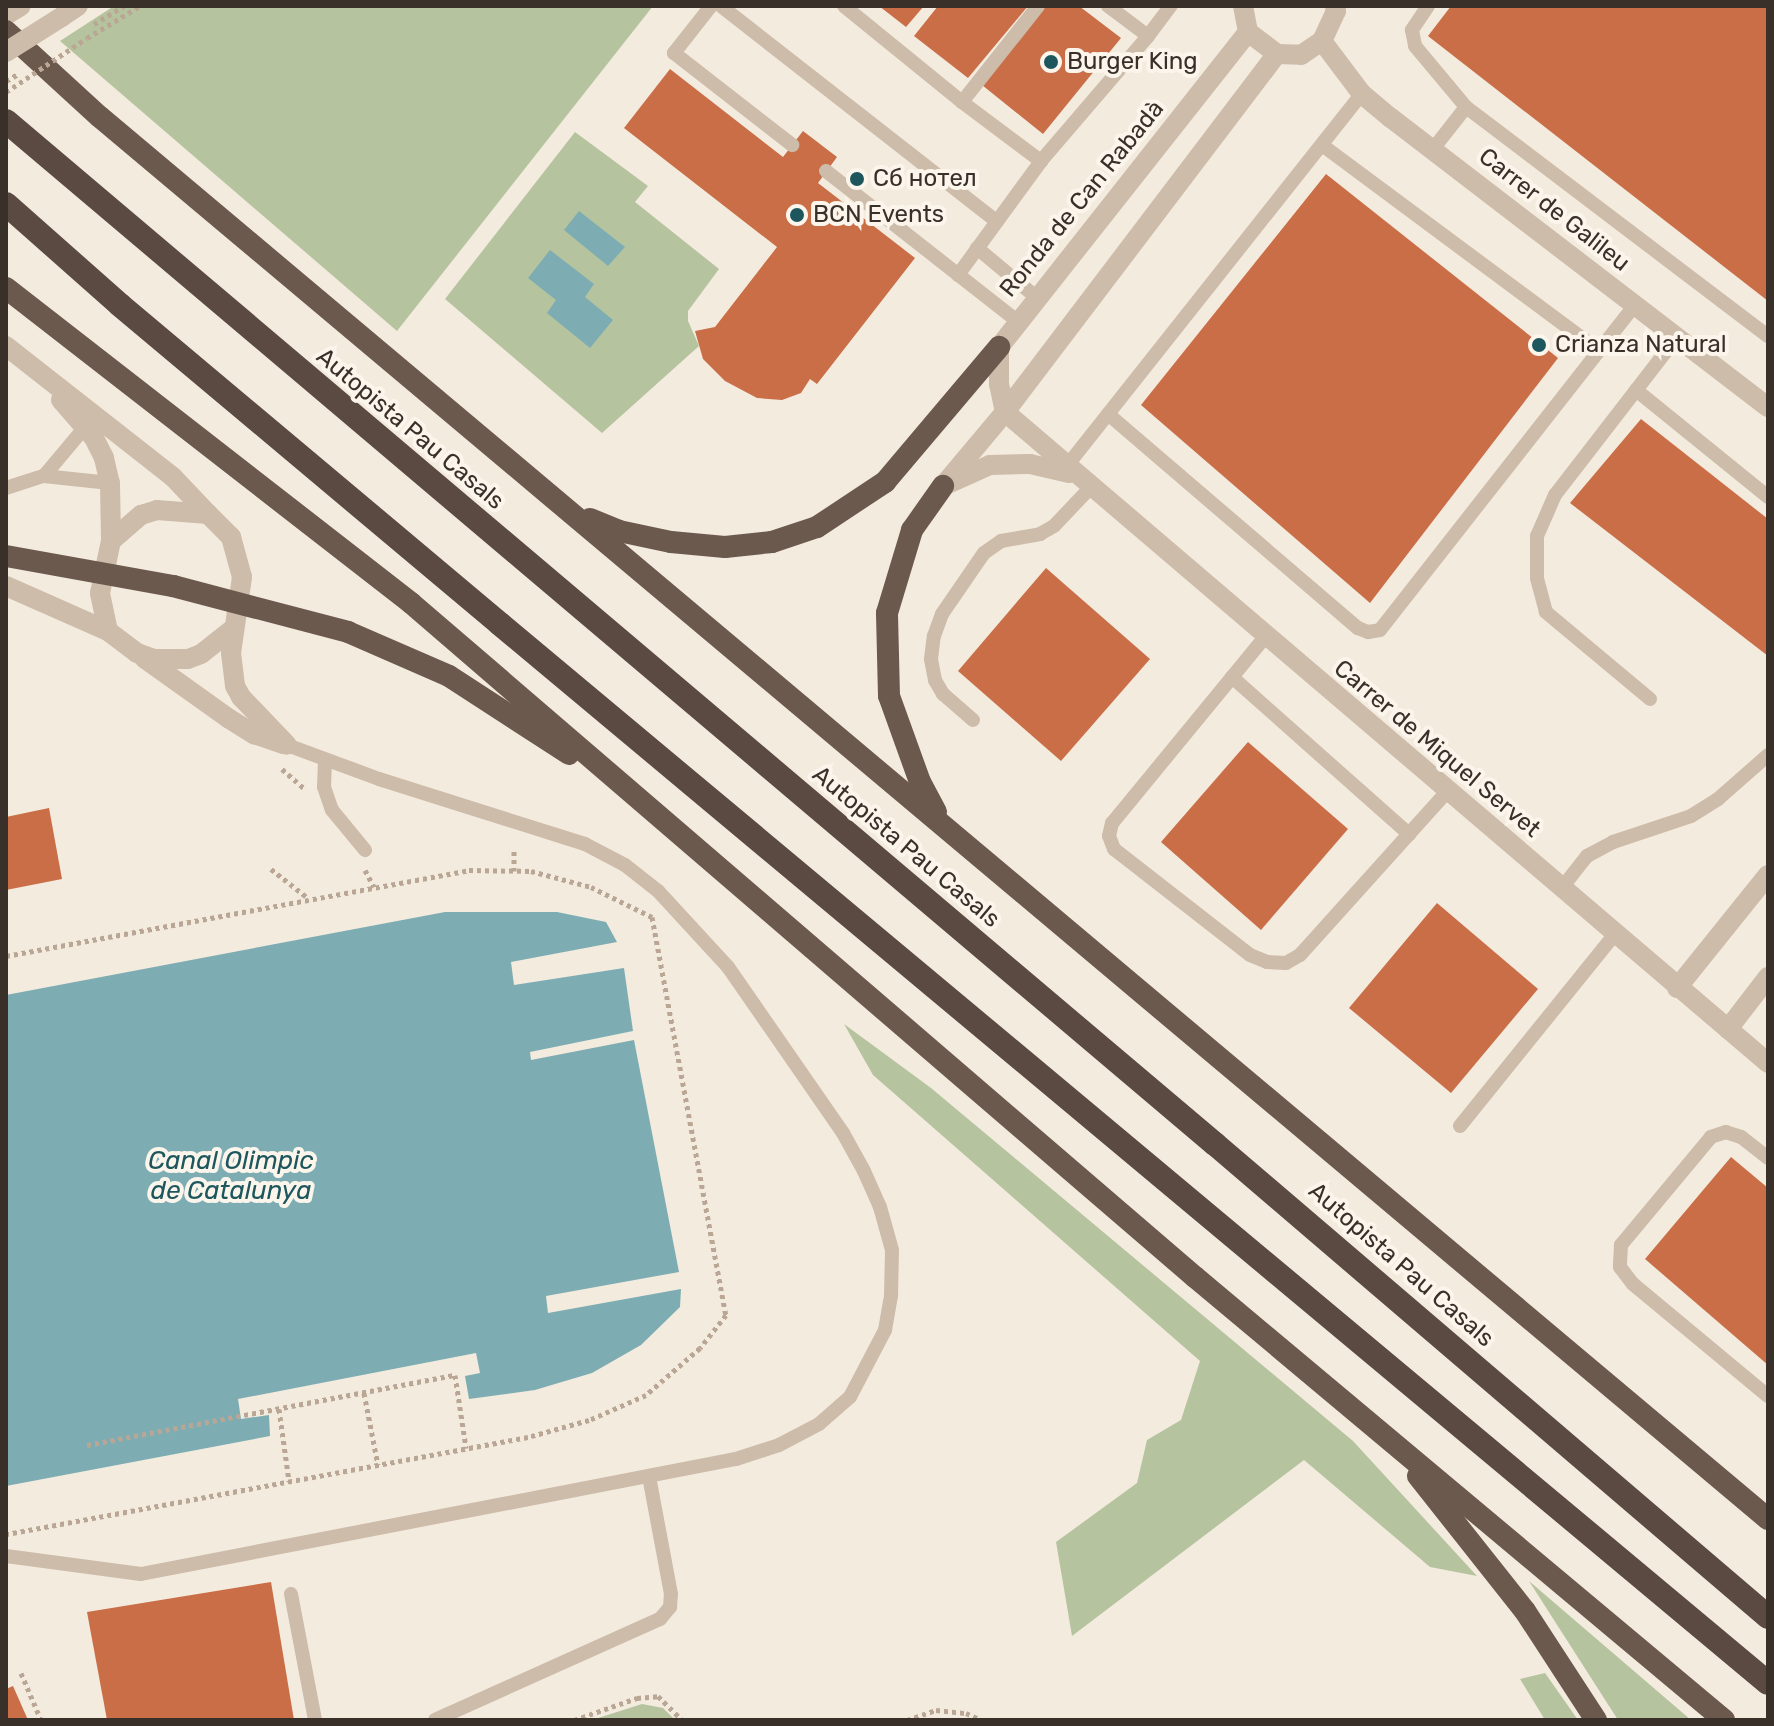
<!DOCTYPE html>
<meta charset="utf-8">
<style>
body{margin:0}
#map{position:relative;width:1774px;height:1726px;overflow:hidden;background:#f4ebdf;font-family:Rubik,sans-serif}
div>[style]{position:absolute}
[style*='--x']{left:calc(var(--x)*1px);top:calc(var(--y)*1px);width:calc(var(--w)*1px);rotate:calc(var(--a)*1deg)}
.green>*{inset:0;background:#b5c49e}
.water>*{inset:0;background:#7dadb2}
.building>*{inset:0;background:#ca6e47}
.path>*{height:5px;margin-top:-2.5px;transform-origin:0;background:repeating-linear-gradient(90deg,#b9a694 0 4px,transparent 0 8px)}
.service>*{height:14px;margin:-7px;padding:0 7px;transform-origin:7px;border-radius:7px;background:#cdbcaa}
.minor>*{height:20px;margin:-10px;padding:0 10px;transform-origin:10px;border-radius:10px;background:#cdbcaa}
.tertiary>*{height:20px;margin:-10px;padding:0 10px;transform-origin:10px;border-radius:10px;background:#cdbcaa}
.trunk>*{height:22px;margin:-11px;padding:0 11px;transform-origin:11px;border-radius:11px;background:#6c594e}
.motorway>*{height:24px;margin:-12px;padding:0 12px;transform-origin:12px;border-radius:12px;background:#5b4a41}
.path-bridge>*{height:5px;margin-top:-2.5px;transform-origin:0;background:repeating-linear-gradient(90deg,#b9a694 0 4px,transparent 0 8px)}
.tertiary-bridge>*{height:20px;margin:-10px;padding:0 10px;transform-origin:10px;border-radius:10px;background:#cdbcaa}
.dots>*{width:22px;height:22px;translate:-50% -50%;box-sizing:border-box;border:4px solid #fbf5ec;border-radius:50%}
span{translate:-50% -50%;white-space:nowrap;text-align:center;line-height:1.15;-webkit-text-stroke:8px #fbf5ec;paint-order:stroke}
.poi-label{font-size:24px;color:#3a302a}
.left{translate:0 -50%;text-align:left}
.street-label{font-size:24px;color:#3a302a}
.water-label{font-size:26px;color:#1d565d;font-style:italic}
.frame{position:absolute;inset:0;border:8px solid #3a302a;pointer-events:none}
</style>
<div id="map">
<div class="green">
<i style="clip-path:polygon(114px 6px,653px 6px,397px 331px,60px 41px)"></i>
<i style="clip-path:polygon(575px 132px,648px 186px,635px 202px,719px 269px,688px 311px,688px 321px,699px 346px,602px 433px,445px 299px)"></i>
<i style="clip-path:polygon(844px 1024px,931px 1088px,1353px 1441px,1477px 1576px,1430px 1567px,1304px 1460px,1072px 1636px,1056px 1542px,1137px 1483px,1147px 1440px,1181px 1420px,1200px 1361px,873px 1075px)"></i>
<i style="clip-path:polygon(1529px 1581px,1691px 1720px,1618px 1720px)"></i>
<i style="clip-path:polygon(1545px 1673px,1578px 1720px,1545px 1720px,1520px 1679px)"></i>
<i style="clip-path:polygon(642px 1704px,663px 1708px,675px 1720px,592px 1720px)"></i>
</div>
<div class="water">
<i style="clip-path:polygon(579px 211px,625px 247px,608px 266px,564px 230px)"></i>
<i style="clip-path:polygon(550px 250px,594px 284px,585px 297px,613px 320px,590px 348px,547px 313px,556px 300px,528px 278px)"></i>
<i style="clip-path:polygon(445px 912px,557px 912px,606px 922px,617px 942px,511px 962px,514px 985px,624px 968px,633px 1031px,530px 1052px,531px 1060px,634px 1040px,679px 1272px,546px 1296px,548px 1313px,681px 1289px,680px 1307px,641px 1345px,592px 1373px,535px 1390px,469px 1399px,465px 1376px,480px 1373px,476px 1353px,238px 1399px,241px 1419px,269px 1415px,270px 1436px,6px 1486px,6px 995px)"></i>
</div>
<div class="building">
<i style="clip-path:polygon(879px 6px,924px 6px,906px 27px)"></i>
<i style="clip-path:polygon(938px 6px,1028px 6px,968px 78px,914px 36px)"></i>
<i style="clip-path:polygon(1045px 6px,1079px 6px,1121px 38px,1043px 134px,982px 85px)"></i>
<i style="clip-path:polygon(1451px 6px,1768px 6px,1768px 301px,1428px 36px)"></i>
<i style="clip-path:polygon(670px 69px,783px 157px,803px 131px,837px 157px,818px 183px,915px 258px,817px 384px,810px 379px,801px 393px,782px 400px,757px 398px,725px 381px,703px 359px,695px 331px,715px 327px,777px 247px,624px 128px)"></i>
<i style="clip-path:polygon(1326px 174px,1558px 358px,1370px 603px,1141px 405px)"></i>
<i style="clip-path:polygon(1641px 419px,1768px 519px,1768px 656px,1570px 503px)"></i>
<i style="clip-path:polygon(1046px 568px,1150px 659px,1061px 761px,958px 671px)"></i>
<i style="clip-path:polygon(1248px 742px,1348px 829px,1261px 930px,1161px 842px)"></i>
<i style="clip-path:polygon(49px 808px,62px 879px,6px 890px,6px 817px)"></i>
<i style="clip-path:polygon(1437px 903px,1538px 989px,1451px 1093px,1349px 1008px)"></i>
<i style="clip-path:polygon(1731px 1157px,1768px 1188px,1768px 1365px,1645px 1259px)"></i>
<i style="clip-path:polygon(271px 1582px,294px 1720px,107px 1720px,87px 1612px)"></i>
<i style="clip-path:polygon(13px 1686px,28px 1720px,6px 1720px,6px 1689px)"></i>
</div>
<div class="path">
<i style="--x:94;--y:24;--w:35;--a:-31"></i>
<i style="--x:87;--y:38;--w:62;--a:-31.1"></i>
<i style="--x:282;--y:769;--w:29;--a:41"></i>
<i style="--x:271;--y:869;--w:47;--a:38.1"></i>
<i style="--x:365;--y:870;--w:19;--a:62"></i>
<i style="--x:514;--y:871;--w:22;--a:-90"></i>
<i style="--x:6;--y:956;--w:471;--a:-10.5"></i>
<i style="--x:469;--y:870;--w:62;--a:0.9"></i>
<i style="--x:531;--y:871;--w:62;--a:14.9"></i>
<i style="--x:591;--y:887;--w:68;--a:26.2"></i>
<i style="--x:652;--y:917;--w:405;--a:79.5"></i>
<i style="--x:726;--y:1315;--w:42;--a:128.2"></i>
<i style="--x:700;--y:1348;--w:72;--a:139"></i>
<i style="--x:646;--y:1395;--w:62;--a:156.3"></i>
<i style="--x:589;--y:1420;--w:63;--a:164.4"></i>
<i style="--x:528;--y:1437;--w:530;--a:169.45"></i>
<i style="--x:364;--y:1393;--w:73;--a:79"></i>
<i style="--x:279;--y:1409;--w:73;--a:82.1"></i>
<i style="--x:87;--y:1445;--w:375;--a:-10.8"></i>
<i style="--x:455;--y:1375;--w:74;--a:81.4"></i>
<i style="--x:21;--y:1673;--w:51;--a:66.9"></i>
<i style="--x:574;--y:1720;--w:67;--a:-19.2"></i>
<i style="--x:637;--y:1698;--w:21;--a:-5"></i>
<i style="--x:658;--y:1696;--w:34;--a:45"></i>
<i style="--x:907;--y:1720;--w:31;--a:-19"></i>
<i style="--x:936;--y:1710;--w:30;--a:6"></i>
<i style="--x:966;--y:1713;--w:17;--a:24"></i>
</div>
<div class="service">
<i style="--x:711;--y:6;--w:60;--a:128.2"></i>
<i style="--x:674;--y:53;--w:150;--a:37.9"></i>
<i style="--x:721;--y:6;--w:350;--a:38"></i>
<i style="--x:844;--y:6;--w:152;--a:39.1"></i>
<i style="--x:962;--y:102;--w:99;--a:36.8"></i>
<i style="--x:1041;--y:161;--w:165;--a:-49.4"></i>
<i style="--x:1148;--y:36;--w:50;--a:-143.1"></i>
<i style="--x:1428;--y:6;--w:29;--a:124"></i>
<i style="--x:1412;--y:30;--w:16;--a:79"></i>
<i style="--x:1415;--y:46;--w:80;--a:50.1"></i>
<i style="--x:1466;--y:107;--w:379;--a:37.2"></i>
<i style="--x:1148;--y:36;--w:38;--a:-53"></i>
<i style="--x:962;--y:102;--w:122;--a:-51.6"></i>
<i style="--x:1322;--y:145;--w:345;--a:36.6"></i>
<i style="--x:1433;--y:149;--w:53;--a:-51.8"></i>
<i style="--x:826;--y:171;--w:243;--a:38.1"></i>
<i style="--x:977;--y:248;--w:77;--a:39.7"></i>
<i style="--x:958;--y:275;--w:141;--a:-53.9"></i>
<i style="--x:1636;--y:390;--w:170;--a:39"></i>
<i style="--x:1108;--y:414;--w:329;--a:40.6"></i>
<i style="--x:1358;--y:628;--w:11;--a:22"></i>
<i style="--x:1368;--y:632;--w:12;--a:-9"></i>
<i style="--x:1380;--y:630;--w:413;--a:-51.9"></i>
<i style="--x:1066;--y:467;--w:476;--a:-51.6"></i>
<i style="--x:44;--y:476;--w:64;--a:-50.1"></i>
<i style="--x:6;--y:488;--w:40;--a:-18"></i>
<i style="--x:44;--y:476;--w:66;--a:6.1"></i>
<i style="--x:1265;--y:637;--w:241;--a:129.4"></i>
<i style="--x:1112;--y:823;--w:13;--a:103"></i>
<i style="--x:1109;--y:836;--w:14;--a:69"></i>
<i style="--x:1114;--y:849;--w:172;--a:37.9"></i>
<i style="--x:1250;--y:955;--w:18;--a:22"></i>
<i style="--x:1267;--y:962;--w:19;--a:3"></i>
<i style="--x:1286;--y:963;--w:16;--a:-30"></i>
<i style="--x:1300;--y:955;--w:219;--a:-48"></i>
<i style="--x:1232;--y:677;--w:237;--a:41.6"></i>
<i style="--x:1650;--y:699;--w:136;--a:-140.1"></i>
<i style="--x:1546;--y:612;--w:35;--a:-105"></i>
<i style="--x:1537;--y:578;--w:42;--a:-90"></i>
<i style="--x:1537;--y:536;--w:45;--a:-66.3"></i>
<i style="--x:1555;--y:495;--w:200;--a:-52.3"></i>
<i style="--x:973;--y:720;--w:40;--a:-139"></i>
<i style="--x:943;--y:694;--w:16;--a:-120"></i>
<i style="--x:935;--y:680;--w:21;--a:-101"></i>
<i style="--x:931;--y:659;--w:23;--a:-83"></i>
<i style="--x:934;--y:636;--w:23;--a:-70"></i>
<i style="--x:942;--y:614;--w:74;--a:-55.5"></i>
<i style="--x:984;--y:553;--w:21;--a:-35"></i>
<i style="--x:1001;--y:541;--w:40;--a:-10"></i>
<i style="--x:1040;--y:534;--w:16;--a:-30"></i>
<i style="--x:1054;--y:526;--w:52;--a:-46.5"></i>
<i style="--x:325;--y:760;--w:27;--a:92"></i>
<i style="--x:324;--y:787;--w:24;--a:71"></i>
<i style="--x:332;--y:810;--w:52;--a:50.5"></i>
<i style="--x:1561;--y:889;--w:42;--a:-51.8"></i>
<i style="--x:1587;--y:856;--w:30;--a:-28"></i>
<i style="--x:1613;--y:842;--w:82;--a:-18.4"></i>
<i style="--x:1691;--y:816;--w:32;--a:-32"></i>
<i style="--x:1718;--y:799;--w:67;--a:-41.3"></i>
<i style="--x:1460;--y:1126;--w:245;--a:-51.1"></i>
<i style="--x:1768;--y:1158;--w:34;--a:-142"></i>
<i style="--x:1741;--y:1137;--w:16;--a:-162"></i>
<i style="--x:1726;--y:1132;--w:16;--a:162"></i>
<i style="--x:1711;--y:1137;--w:141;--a:129.8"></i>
<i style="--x:1621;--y:1245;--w:22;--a:93"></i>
<i style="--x:1620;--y:1267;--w:21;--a:53"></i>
<i style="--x:1633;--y:1284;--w:175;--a:39.7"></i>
<i style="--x:6;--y:1556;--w:136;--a:7.6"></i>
<i style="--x:141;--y:1574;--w:606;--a:-10.94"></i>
<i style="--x:736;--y:1459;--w:45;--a:-18"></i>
<i style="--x:779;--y:1445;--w:45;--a:-27.7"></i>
<i style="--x:819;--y:1424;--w:41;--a:-41.1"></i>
<i style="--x:850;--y:1397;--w:76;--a:-62.4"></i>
<i style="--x:885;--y:1330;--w:36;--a:-80"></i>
<i style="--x:891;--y:1295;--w:45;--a:-88.7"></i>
<i style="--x:892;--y:1250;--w:45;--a:-105.6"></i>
<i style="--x:880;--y:1207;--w:39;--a:-114"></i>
<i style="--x:864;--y:1171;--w:43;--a:-118.9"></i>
<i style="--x:843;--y:1133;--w:202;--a:-124.7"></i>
<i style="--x:728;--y:967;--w:103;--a:-132.6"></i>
<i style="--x:658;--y:891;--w:42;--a:-141.8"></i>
<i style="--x:625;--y:865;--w:45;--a:-152.3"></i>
<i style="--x:585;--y:844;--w:216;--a:-162.5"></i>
<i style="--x:379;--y:779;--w:98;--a:-159.7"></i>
<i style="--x:291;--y:1594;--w:128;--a:79.2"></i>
<i style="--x:435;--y:1720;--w:247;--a:-24.2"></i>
<i style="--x:660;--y:1619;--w:16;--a:-50"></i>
<i style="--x:670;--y:1607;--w:13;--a:-86"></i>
<i style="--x:671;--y:1594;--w:120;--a:-100.6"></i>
</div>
<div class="minor">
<i style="--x:1243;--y:6;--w:26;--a:79"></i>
<i style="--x:1248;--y:32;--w:36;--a:37"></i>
<i style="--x:1277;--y:54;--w:24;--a:2"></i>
<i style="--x:1301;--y:55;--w:25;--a:-34"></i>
<i style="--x:1322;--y:41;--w:33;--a:-65"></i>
<i style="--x:1336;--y:11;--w:5;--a:-101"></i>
<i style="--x:1248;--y:32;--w:402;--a:128.3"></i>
<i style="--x:999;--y:347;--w:37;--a:90"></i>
<i style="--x:999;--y:384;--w:29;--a:78"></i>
<i style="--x:1005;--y:412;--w:1003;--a:40.47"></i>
<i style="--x:1322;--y:41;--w:66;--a:53"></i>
<i style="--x:1362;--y:94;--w:38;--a:40"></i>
<i style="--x:1391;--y:118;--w:475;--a:37.5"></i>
<i style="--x:6;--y:346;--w:212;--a:38.1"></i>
<i style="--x:173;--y:477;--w:51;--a:46.6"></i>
<i style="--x:61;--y:400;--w:50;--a:49"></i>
<i style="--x:94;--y:438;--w:22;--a:63"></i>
<i style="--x:104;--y:458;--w:26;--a:77"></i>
<i style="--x:110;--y:483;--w:58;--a:89"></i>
<i style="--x:950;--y:483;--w:44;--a:-24.2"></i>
<i style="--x:990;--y:465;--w:40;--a:-1.4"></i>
<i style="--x:1030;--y:464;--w:40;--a:13"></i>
<i style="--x:943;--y:486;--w:97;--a:-50"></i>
<i style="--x:1005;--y:412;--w:450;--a:-52.8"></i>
<i style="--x:6;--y:586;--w:111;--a:23.8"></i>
<i style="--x:108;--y:631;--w:36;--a:37"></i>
<i style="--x:137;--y:653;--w:18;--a:19"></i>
<i style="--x:154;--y:659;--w:34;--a:0"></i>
<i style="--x:188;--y:659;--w:14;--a:-21"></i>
<i style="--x:201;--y:654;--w:42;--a:-38.2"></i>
<i style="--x:108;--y:631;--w:39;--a:-102"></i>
<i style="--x:100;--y:593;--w:53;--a:-78.1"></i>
<i style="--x:111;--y:541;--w:40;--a:-41"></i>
<i style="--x:141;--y:515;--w:17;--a:-17"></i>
<i style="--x:157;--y:510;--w:51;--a:4.5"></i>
<i style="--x:208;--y:514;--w:33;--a:45"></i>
<i style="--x:231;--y:537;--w:41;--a:74.6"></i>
<i style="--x:242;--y:577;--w:77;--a:98.2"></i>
<i style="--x:231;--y:653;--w:33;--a:83"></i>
<i style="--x:235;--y:686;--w:13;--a:61"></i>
<i style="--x:241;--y:697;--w:66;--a:46.2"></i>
<i style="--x:144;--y:658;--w:103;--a:35.5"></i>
<i style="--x:228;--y:718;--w:31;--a:32"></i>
<i style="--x:254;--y:734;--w:31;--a:19"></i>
<i style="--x:1677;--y:988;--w:145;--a:-51.2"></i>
<i style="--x:1728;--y:1029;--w:66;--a:-52.4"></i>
</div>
<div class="tertiary">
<i style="--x:6;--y:15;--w:17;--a:-31"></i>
<i style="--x:63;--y:16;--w:18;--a:-34"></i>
</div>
<div class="trunk">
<i style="--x:6;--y:31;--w:127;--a:42.5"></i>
<i style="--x:100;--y:117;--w:2179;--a:40.05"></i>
<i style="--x:6;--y:288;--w:513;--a:37.87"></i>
<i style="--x:411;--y:603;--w:1034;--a:40.69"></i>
<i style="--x:1195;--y:1277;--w:690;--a:39.94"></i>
<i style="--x:590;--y:519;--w:31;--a:22"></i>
<i style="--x:619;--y:531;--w:53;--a:11.9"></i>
<i style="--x:671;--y:542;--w:54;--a:5.3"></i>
<i style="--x:725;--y:547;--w:47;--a:-6.1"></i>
<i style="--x:772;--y:542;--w:47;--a:-18.4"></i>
<i style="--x:817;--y:527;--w:82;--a:-33.5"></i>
<i style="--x:885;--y:482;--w:177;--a:-49.8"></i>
<i style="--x:6;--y:556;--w:170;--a:10.2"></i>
<i style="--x:173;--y:586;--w:181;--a:14.7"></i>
<i style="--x:348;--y:632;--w:110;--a:23.5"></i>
<i style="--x:449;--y:676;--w:143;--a:33"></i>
<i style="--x:936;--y:812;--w:34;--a:-118"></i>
<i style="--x:920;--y:782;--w:91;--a:-109.8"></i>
<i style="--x:889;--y:696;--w:83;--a:-91.4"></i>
<i style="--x:887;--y:613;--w:87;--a:-73.2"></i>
<i style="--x:912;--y:530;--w:54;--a:-54.8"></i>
<i style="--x:1418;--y:1476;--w:172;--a:51.6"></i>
<i style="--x:1525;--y:1611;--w:130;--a:56.9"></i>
</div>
<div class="motorway">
<i style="--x:6;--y:121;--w:1584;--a:40.24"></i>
<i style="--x:1215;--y:1144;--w:728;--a:40.54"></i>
<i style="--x:6;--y:204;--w:152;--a:41.5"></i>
<i style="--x:120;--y:305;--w:496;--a:40"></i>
<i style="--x:500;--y:624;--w:1652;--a:39.87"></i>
</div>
<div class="path-bridge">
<i style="--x:6;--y:81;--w:14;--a:-30"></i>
<i style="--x:6;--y:92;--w:97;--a:-33.7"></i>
</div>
<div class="tertiary-bridge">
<i style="--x:6;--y:52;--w:67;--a:-32.3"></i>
</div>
<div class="dots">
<i style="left:1051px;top:62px;background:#1d565d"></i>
<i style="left:857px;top:179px;background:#1d565d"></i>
<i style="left:797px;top:215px;background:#1d565d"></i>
<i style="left:1539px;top:345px;background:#1d565d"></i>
</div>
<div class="poi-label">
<span class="left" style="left:1067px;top:62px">Burger King</span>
<span class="left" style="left:873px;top:179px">Сб нотел</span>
<span class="left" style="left:813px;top:215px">BCN Events</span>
<span class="left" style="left:1555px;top:345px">Crianza Natural</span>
</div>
<div class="street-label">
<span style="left:1082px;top:199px;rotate:-51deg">Ronda de Can Rabadà</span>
<span style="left:1554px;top:210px;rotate:38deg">Carrer de Galileu</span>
<span style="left:410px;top:429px;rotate:40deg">Autopista Pau Casals</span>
<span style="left:1437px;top:749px;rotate:40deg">Carrer de Miquel Servet</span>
<span style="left:906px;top:847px;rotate:40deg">Autopista Pau Casals</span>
<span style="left:1401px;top:1265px;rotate:41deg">Autopista Pau Casals</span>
</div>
<div class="water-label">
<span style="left:231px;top:1176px">Canal Olimpic<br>de Catalunya</span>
</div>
<div class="frame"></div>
</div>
